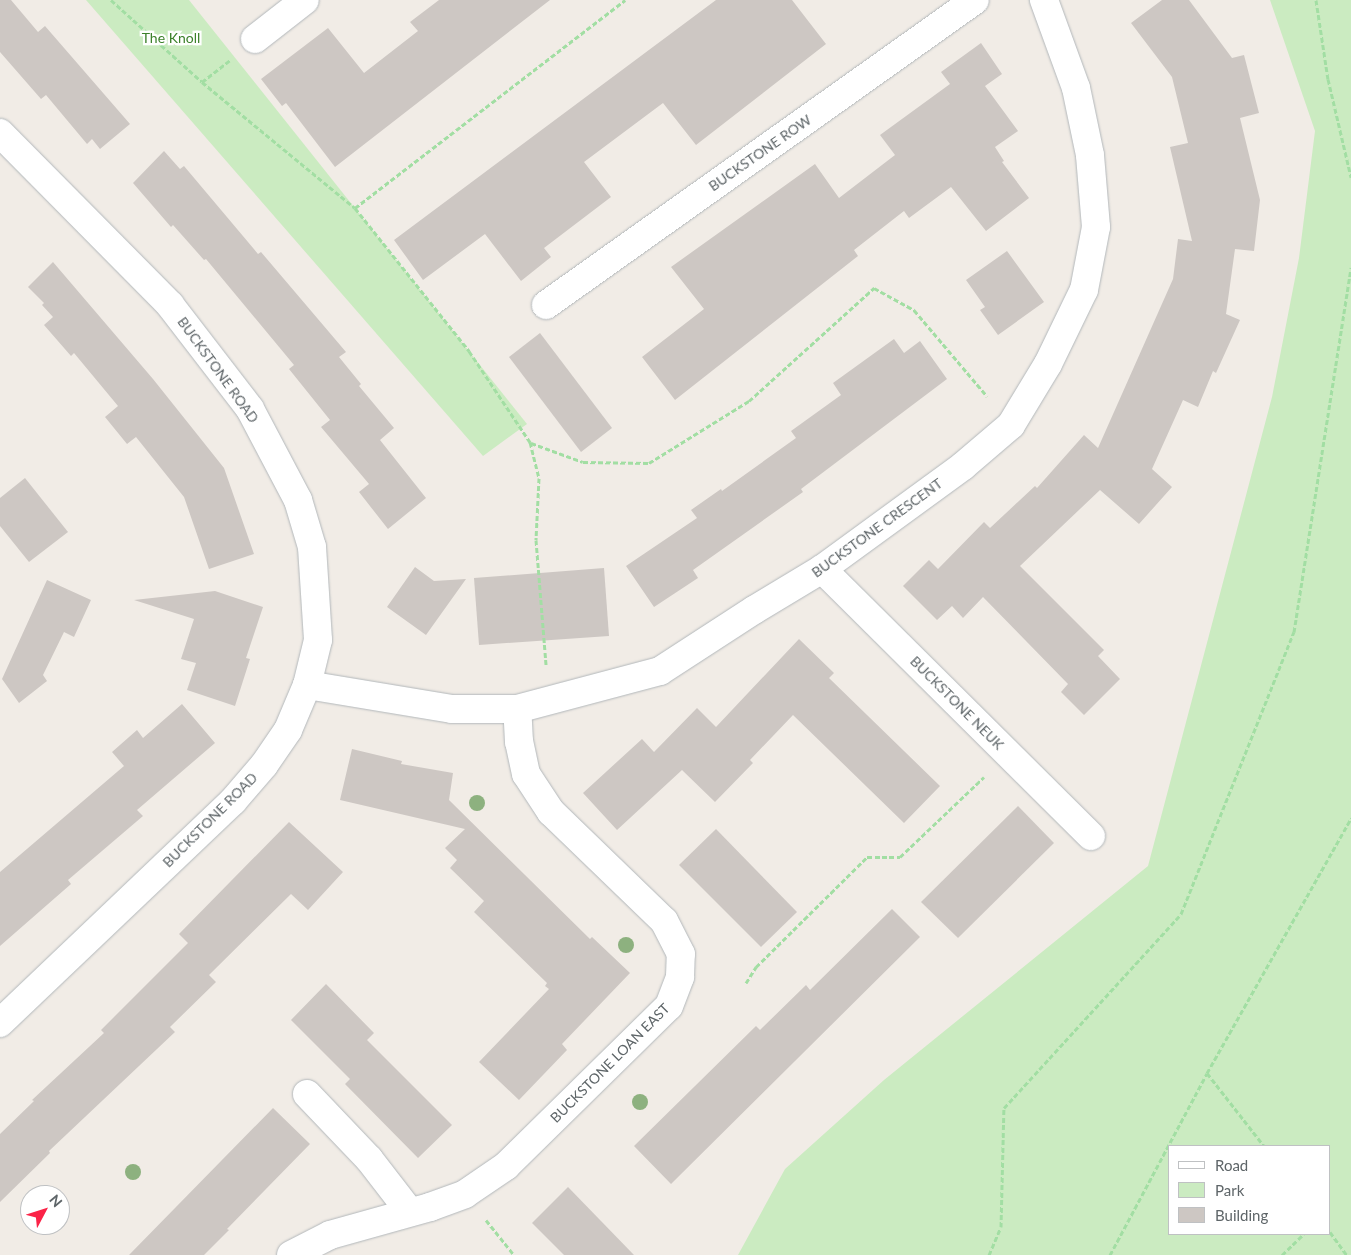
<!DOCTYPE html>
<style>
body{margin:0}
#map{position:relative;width:1351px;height:1255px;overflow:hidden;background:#f1ece6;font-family:Lato,sans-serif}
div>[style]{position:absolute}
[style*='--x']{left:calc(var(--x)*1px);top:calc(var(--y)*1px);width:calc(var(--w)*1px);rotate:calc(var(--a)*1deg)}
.green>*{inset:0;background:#cbebc1}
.building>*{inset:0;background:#cdc7c3}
.path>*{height:3px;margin-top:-1.5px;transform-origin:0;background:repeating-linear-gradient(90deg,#a2dea3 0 5px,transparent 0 7.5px)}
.roads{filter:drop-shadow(0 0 1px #b2b7ba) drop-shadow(0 0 1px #b2b7ba)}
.minor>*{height:28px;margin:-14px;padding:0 14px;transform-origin:14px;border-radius:14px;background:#fff}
.trees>*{width:16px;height:16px;margin:-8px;border-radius:50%;background:#8db17f}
span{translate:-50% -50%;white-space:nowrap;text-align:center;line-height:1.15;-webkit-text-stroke:4.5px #fff;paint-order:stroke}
.park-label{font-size:14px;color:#3c812b}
.street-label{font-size:14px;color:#5e6568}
.legend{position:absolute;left:1168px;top:1145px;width:162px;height:90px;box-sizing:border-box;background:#fff;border:1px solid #bfc1c3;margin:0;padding:6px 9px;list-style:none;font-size:15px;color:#5e6568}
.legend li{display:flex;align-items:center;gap:10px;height:25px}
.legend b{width:25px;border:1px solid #bfc1c3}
.north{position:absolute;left:20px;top:1185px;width:50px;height:50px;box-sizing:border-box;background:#fff;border:1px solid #bfc1c3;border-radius:50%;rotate:50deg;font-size:14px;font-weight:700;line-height:20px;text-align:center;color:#5e6568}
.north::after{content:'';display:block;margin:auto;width:18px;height:22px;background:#fb2347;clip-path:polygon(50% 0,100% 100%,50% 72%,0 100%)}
</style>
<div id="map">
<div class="green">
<i style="clip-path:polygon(86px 0,189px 0,527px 424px,483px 456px)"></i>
<i style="clip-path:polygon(evenodd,1270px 0,1351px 0,1351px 1255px,738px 1255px,785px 1169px,884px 1080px,1148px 866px,1272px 397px,1299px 258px,1315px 131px,1270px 0,1330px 1146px,1330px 1234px,1170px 1234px,1170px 1146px,1330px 1146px)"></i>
</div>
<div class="building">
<i style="clip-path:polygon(0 0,11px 0,38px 32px,45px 26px,130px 124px,100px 149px,92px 139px,87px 144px,46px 95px,41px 99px,0 52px)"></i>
<i style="clip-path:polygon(439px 0,550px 0,335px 167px,286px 103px,282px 106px,261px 79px,328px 28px,364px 73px,418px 31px,410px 22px)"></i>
<i style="clip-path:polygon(716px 0,792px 0,826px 44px,696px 145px,663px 103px,584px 162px,611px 197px,544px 248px,551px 257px,521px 281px,485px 234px,423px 280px,394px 240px)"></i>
<i style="clip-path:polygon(1162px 0,1189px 0,1232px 58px,1244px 55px,1259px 113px,1240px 118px,1260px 200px,1254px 251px,1235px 249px,1226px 314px,1240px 320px,1216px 373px,1213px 371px,1198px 407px,1183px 400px,1152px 469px,1172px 487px,1139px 524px,1100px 490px,1020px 566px,1104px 650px,1098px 656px,1120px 679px,1084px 715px,1061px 692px,1068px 684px,983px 597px,963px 618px,952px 606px,937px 620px,903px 586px,929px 560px,938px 569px,984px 522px,990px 528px,1035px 486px,1037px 488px,1084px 435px,1098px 448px,1173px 279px,1178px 239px,1192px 241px,1170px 147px,1188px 143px,1172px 77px,1131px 23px)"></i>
<i style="clip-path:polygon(981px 43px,1002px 74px,985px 86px,1018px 131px,995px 147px,1004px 161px,1002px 162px,1029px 198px,986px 231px,951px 187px,909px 218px,904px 211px,854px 250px,858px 256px,675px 400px,642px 357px,704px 309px,671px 267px,815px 164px,839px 198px,895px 155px,880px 135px,950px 84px,941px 72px)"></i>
<i style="clip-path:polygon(164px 151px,180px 169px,184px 166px,258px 254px,261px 252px,346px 352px,339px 357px,361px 384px,359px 386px,394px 428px,380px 440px,426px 498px,388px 529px,359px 492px,369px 484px,321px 427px,330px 420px,289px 369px,294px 365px,206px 259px,204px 260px,173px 225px,171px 227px,133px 183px)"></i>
<i style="clip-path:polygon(1007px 251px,1044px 302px,998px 335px,980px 310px,985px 307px,966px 280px)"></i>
<i style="clip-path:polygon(53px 262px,153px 379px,224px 468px,254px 554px,209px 569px,184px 497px,136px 437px,127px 444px,105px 417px,118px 406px,74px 353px,71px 356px,44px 325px,53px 317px,42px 305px,44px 303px,28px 287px)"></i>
<i style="clip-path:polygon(540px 333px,612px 428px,581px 452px,509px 357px)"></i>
<i style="clip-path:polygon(894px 339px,904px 353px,920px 341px,947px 379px,801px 489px,803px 492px,693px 570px,698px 578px,654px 607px,626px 566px,697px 518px,691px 510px,721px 489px,722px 491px,796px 438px,791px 431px,841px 395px,833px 383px)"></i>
<i style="clip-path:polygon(25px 478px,68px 532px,29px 562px,0 526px,0 498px)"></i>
<i style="clip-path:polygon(415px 567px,434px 581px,466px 579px,426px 635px,387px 607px)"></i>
<i style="clip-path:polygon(604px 568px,609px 636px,479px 645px,474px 578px)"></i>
<i style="clip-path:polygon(47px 580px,91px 600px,74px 637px,64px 632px,43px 675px,47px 681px,19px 703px,2px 679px)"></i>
<i style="clip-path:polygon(215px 591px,263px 607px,246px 658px,250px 659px,235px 706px,187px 690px,196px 663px,181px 659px,194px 619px,134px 600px)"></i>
<i style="clip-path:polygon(799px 639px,834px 673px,829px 678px,940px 786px,904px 823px,793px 715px,750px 760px,753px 763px,715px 802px,682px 770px,617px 830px,583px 793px,642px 739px,654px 752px,697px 708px,716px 727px)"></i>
<i style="clip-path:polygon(182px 704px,215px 743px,137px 810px,143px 816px,68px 880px,71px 884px,0 946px,0 872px,124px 766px,112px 752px,137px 730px,143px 738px)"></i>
<i style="clip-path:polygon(352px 749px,402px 761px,401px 764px,453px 773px,449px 800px,590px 939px,592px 937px,630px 973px,562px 1044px,567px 1050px,519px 1100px,479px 1062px,549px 989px,545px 986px,547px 983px,474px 912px,484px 901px,450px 868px,457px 860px,445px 848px,465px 829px,340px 800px)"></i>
<i style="clip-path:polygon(1018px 806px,1054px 843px,958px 938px,921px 902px)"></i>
<i style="clip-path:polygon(289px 822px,343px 872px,308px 910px,291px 894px,209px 975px,216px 982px,170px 1027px,175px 1032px,49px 1151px,50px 1153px,0 1202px,0 1134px,34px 1101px,32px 1100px,104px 1033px,101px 1030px,188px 943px,179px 934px)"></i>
<i style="clip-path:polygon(716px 829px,797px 912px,761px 947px,679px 865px)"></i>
<i style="clip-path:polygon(892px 909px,920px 937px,671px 1184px,634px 1146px,756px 1026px,760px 1030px,806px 985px,810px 990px)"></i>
<i style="clip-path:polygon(326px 984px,374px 1033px,367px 1040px,452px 1125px,418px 1158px,345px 1084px,350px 1079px,291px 1020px)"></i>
<i style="clip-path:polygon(273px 1108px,310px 1144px,227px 1229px,229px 1230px,204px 1255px,129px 1255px)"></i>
<i style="clip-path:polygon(568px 1187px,634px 1255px,564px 1255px,532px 1223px)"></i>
</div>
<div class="path">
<i style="--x:111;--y:0;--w:122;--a:42"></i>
<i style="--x:202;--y:82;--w:198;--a:39.5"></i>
<i style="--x:355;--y:208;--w:183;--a:51.4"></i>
<i style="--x:469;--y:351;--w:110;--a:56.2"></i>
<i style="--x:530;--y:442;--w:37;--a:76"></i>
<i style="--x:539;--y:478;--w:62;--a:92.8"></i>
<i style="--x:536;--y:540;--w:125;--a:85.4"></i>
<i style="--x:1316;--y:0;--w:80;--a:81.4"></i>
<i style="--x:1328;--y:79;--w:101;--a:76.8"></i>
<i style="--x:202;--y:82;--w:36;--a:-38"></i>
<i style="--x:355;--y:208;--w:341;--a:-37.6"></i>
<i style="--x:531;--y:443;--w:55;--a:20.1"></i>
<i style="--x:583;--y:462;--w:66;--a:0.9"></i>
<i style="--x:649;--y:463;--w:118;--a:-31.8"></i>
<i style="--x:749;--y:401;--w:169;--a:-42.1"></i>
<i style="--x:874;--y:288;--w:46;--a:28.8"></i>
<i style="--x:914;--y:310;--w:113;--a:49.7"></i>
<i style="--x:746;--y:983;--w:19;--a:-58"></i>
<i style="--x:756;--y:967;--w:156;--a:-44.7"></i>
<i style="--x:867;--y:857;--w:33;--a:0"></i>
<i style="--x:900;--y:857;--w:116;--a:-43.6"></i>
<i style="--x:1207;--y:1073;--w:93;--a:52"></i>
<i style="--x:486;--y:1220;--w:45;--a:51.3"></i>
<i style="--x:1330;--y:1232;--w:29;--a:54"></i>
<i style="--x:989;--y:1255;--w:30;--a:-67"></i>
<i style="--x:1001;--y:1227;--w:119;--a:-88.6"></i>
<i style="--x:1004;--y:1108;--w:263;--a:-47.6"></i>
<i style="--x:1181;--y:914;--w:304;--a:-68.2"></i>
<i style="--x:1294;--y:632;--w:369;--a:-81.1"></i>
<i style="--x:1110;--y:1255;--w:206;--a:-61.9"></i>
<i style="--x:1207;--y:1073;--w:293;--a:-60.5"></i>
<i style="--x:1282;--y:1255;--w:30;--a:-44"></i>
</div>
<div class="roads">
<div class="minor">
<i style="--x:255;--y:39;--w:63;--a:-38"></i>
<i style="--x:0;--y:133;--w:242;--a:45.3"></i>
<i style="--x:170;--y:305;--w:131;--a:52.4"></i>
<i style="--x:250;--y:409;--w:103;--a:62.2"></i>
<i style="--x:298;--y:500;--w:49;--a:73.4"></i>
<i style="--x:312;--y:547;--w:93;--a:86.3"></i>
<i style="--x:318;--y:640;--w:46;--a:103.7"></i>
<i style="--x:307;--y:685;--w:49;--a:112.9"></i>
<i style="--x:288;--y:730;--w:42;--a:124.4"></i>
<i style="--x:264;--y:765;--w:48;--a:130.7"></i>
<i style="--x:233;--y:801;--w:322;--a:136.4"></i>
<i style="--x:546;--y:305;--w:526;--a:-35.41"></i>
<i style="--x:822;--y:569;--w:379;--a:44.8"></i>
<i style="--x:307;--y:685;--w:147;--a:9.4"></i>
<i style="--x:452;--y:709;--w:65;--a:0"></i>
<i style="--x:517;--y:709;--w:148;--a:-14.9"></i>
<i style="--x:660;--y:671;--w:112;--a:-33"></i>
<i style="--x:754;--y:610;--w:79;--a:-31.1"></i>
<i style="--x:822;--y:569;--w:175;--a:-36.1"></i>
<i style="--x:963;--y:466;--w:63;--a:-40.5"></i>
<i style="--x:1011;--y:425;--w:71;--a:-58.8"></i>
<i style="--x:1048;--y:364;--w:82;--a:-64.1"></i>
<i style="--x:1084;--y:290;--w:64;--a:-79.2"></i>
<i style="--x:1096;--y:227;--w:72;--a:-94.8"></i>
<i style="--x:1090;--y:155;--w:68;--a:-101.8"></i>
<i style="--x:1076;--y:88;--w:94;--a:-110"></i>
<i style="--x:307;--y:1094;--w:90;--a:46.4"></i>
<i style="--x:369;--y:1159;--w:67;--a:52.3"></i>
<i style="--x:291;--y:1255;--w:44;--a:-27.1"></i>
<i style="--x:330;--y:1235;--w:104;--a:-15.6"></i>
<i style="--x:430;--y:1207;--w:37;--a:-20"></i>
<i style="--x:465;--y:1194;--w:50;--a:-34.3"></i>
<i style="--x:506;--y:1166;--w:228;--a:-44.5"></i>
<i style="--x:669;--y:1006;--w:31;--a:-69"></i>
<i style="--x:680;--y:977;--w:23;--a:-88"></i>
<i style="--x:681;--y:954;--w:37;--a:-117"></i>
<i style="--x:664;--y:921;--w:157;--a:-136"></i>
<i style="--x:551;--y:812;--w:45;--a:-123.3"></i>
<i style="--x:526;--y:774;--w:33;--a:-102"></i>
<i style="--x:519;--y:742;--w:33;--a:-93"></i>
</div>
</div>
<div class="trees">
<i style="left:477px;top:803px"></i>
<i style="left:626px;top:945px"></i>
<i style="left:640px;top:1102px"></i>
<i style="left:133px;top:1172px"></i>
</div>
<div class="park-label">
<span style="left:171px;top:38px">The Knoll</span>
</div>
<div class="street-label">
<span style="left:760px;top:153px;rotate:-35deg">BUCKSTONE ROW</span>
<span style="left:218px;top:370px;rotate:54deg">BUCKSTONE ROAD</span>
<span style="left:877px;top:528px;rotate:-36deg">BUCKSTONE CRESCENT</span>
<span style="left:957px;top:703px;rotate:45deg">BUCKSTONE NEUK</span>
<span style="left:210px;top:820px;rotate:-45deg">BUCKSTONE ROAD</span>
<span style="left:610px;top:1063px;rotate:-45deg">BUCKSTONE LOAN EAST</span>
</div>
<ul class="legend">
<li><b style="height:6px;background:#fff"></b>Road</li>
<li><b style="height:14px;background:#cbebc1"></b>Park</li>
<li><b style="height:14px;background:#cdc7c3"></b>Building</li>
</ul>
<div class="north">N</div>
</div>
